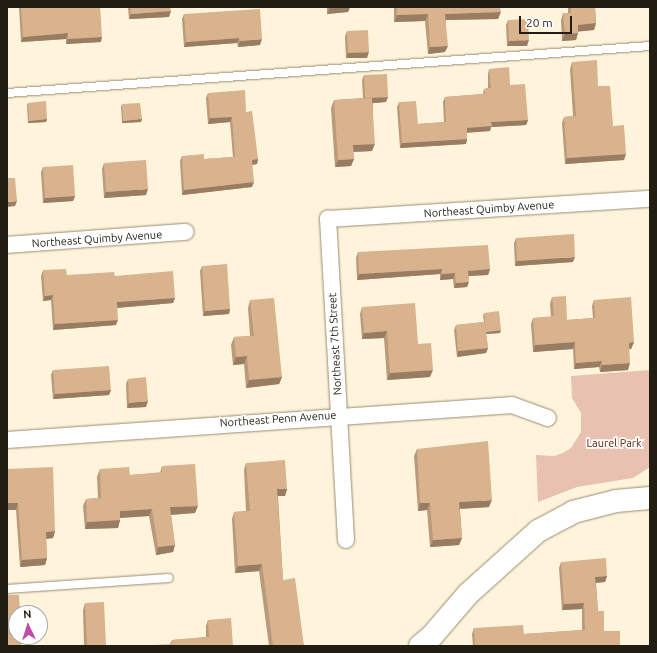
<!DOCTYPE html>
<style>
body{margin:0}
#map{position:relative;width:657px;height:653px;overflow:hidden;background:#fef4dc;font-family:Ubuntu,sans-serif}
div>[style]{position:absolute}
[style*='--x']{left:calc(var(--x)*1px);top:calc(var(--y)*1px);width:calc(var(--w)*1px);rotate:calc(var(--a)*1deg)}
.green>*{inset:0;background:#e8c1b1}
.roads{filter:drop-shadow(0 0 1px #988c70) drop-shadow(0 0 1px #988c70)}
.lane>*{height:8px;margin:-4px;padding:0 4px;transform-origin:4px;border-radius:4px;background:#fff}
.street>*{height:16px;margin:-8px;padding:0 8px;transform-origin:8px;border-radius:8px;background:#fff}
.secondary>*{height:22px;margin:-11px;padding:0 11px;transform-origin:11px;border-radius:11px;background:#fff}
.wall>*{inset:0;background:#bb9a7a}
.shaded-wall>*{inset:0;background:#987d63}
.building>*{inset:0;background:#d9b38e}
span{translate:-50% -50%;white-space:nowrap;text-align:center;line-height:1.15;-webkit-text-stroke:3.5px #fff;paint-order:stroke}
.street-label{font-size:11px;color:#211d12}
.park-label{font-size:11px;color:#5e2203}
.frame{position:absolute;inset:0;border:8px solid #211d12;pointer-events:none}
.north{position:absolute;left:8px;top:605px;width:40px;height:40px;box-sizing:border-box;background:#fff;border:1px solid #a6a5a0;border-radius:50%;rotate:356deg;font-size:11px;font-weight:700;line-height:16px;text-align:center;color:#211d12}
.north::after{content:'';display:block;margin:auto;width:14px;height:18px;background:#bc4daa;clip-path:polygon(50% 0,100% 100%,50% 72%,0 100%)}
.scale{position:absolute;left:519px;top:16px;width:53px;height:18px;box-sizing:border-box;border:2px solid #211d12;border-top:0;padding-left:5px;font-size:12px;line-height:14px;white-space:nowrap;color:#211d12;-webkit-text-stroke:3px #fff;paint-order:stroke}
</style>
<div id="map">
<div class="green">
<i style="clip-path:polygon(650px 370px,650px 467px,633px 478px,577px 487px,538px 502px,536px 455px,554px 456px,563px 453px,571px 448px,581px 432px,581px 413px,572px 398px,571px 376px)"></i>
</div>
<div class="roads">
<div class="lane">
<i style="--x:7;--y:93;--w:645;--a:-4.18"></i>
<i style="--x:7;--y:589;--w:162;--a:-3.9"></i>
</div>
<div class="street">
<i style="--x:7;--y:245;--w:179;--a:-4.2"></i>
<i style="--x:7;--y:440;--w:506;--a:-3.96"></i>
<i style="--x:512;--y:405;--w:38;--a:20"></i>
<i style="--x:346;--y:540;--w:322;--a:-93.2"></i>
<i style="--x:328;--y:219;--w:323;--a:-3.6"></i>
</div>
<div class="secondary">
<i style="--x:420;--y:646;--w:16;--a:-40"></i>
<i style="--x:432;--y:636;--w:55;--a:-49.4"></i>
<i style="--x:468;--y:594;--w:94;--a:-42"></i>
<i style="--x:538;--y:531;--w:40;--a:-28"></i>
<i style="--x:573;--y:512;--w:44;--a:-14.3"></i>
<i style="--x:616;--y:501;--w:34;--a:-5"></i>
</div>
</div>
<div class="wall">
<i style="clip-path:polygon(19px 7px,100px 7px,101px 42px,66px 44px,66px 39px,21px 42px)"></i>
<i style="clip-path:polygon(128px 7px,170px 7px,169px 17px,129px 19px)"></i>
<i style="clip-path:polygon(327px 7px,350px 7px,348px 12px,327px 14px)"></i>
<i style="clip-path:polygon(394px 7px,500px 7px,498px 19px,446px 20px,445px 52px,428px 54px,425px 21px,394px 22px)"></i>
<i style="clip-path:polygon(568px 7px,595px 7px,596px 23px,594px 30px,578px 31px,576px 40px,562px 41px,561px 20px,563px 13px,568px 13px)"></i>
<i style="clip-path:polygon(184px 14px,260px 45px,238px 47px,237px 43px,184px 47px,182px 19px)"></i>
<i style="clip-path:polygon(508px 20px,527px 46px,507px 46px,506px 25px)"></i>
<i style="clip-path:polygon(347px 31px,367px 58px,346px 58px,345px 37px)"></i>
<i style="clip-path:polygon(572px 62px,598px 86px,624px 160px,565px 164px,562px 123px,564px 117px,573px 116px,570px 69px)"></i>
<i style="clip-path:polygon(489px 69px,510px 85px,528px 120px,526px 125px,491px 127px,490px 131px,467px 132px,467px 139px,466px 144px,400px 148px,397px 107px,399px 102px,418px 124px,444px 122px,443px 102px,445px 97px,483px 94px,484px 89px,488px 88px,488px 74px)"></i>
<i style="clip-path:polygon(364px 75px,386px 102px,373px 103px,372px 151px,353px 152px,354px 159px,351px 166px,335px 167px,331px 108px,334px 100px,363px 98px,362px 80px)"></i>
<i style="clip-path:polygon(208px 93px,246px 112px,258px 159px,257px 164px,252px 165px,252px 187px,182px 195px,180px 161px,182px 156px,204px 159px,233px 157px,230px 122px,208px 124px,206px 98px)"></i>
<i style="clip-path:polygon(28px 103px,47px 119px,46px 122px,28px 123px,27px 105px)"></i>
<i style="clip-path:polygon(122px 104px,142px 119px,141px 122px,122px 123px,121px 107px)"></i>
<i style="clip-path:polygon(104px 163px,146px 195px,104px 198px,102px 169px)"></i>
<i style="clip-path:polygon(43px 167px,75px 196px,73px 201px,43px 203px,41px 172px)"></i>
<i style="clip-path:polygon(516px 238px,573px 262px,515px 266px,514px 243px)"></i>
<i style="clip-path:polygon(358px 252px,490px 269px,488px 275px,469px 276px,467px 287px,454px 288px,453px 279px,440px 280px,440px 274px,357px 280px,356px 258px)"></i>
<i style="clip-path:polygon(202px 266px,230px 309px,229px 314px,203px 316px,200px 271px)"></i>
<i style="clip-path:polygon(43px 270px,67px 275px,115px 276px,175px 298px,173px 303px,117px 308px,116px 325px,53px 330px,51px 300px,43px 301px,41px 276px)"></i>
<i style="clip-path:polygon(552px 297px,567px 320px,593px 318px,592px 306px,594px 300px,634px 342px,631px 349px,629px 349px,628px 370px,600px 372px,599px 367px,574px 369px,573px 349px,533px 352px,531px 324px,533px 318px,551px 317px,550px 304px)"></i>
<i style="clip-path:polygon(250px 300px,282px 377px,279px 384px,246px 388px,244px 364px,233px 365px,231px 345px,234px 337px,250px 336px,248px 308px)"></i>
<i style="clip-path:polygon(362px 307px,418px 344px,430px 377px,387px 380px,384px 338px,362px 339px,360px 314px)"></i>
<i style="clip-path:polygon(484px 313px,500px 333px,486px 334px,488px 348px,486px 353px,457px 357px,454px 330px,456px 325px,484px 322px,483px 316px)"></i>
<i style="clip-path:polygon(53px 370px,111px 390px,109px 395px,53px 399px,51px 375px)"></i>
<i style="clip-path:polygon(128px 379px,146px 407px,127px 408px,126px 384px)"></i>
<i style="clip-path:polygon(417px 449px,489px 507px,460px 509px,462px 538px,459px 545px,430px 547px,427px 510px,418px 511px,414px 456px)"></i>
<i style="clip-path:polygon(246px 463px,287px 489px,285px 496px,278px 496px,283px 580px,304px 646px,269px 646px,259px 571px,235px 573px,232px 519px,234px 512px,246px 511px,244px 470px)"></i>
<i style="clip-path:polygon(162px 466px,195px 513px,171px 515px,175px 545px,173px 552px,156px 555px,149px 516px,120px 518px,120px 520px,118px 528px,85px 529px,83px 506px,86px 499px,98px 498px,97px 477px,100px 469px,130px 475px,160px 473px)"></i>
<i style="clip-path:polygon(7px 469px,55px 531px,53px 538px,46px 539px,47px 558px,45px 565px,20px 567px,16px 510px)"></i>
<i style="clip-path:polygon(561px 562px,607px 576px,605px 582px,596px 583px,598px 611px,604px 631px,620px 646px,473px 646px,472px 634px,474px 628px,524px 634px,582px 630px,582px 609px,562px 610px,559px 568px)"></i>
<i style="clip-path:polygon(85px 603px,106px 646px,84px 646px,83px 610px)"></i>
<i style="clip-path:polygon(208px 620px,233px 646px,170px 644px,172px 640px,206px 637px,206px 626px)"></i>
</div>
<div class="shaded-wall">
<i style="clip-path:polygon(330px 7px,350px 7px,348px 12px,327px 14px)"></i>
<i style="clip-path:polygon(171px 11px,169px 17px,129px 19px,131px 14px)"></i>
<i style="clip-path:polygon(501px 12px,498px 19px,443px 20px,445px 14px)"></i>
<i style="clip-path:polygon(428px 14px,425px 21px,394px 22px,397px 15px)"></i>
<i style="clip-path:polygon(596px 23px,594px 30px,575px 32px,578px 25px)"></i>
<i style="clip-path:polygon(68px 33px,66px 39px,21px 42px,23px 37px)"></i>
<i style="clip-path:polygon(578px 33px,576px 40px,562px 41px,565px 34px)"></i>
<i style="clip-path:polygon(102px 37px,101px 42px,66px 44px,68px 39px)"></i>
<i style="clip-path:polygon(239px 38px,237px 43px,184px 47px,186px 42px)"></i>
<i style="clip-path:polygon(262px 39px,260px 45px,238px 47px,240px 41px)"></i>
<i style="clip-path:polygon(529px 40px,527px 46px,507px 46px,509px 41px)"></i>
<i style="clip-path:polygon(448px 46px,445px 52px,428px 54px,430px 47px)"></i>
<i style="clip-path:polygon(369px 52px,367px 58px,346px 58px,348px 53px)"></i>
<i style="clip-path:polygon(388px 97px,386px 102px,363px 104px,365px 98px)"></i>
<i style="clip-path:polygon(232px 117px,230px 122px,208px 124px,210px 118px)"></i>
<i style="clip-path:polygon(47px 119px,46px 122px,28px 123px,29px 121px)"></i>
<i style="clip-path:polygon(142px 119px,141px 122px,122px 123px,123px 121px)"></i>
<i style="clip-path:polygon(528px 120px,526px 125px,491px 127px,490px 131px,465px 133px,467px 128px,491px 122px)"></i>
<i style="clip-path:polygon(467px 139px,466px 144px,400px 148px,402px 143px)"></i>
<i style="clip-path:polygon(375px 144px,372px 151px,350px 152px,353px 145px)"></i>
<i style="clip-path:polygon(626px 154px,624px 160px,565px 164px,567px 158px)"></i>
<i style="clip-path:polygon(258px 159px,257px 164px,250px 165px,252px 160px)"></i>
<i style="clip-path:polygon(354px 159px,351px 166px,335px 167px,338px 160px)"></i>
<i style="clip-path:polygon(254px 182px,252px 187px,182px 195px,184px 190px)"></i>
<i style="clip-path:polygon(148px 189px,146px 195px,104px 198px,106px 192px)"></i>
<i style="clip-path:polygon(75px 196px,73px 201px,43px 203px,45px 198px)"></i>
<i style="clip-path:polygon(17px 201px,15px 206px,7px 207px,7px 202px)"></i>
<i style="clip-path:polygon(575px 257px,573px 262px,515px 266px,517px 261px)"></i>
<i style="clip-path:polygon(442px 269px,440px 274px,357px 280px,359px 274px)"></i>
<i style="clip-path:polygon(490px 269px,488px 275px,466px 276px,468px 271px)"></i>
<i style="clip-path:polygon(455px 273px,453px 279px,440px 280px,442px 274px)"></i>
<i style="clip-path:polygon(469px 282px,467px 287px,454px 288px,456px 283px)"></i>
<i style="clip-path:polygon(53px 295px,51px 300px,43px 301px,45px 296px)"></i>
<i style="clip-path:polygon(175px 298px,173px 303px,115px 308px,117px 302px)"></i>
<i style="clip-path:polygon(230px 309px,229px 314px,203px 316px,205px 311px)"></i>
<i style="clip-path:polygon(118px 320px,116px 325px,53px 330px,55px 324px)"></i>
<i style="clip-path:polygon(501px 330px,500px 333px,485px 334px,486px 332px)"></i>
<i style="clip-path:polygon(387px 331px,384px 338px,362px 339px,364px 333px)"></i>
<i style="clip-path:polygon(575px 342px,573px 349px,533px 352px,535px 345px)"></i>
<i style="clip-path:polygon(634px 342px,631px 349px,627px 349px,629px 343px)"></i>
<i style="clip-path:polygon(488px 348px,486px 353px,457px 357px,458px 351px)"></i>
<i style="clip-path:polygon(247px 356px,244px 364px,233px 365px,236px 357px)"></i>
<i style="clip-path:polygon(602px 361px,599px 367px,574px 369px,576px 363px)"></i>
<i style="clip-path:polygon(630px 363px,628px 370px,600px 372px,602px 365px)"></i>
<i style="clip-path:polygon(433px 370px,430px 377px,387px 380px,390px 373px)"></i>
<i style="clip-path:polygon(282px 377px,279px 384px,246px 388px,249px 380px)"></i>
<i style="clip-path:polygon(111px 390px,109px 395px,53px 399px,55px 394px)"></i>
<i style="clip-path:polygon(148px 401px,146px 407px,127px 408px,129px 403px)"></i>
<i style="clip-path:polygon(277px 489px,287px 489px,285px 496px,275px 496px)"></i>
<i style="clip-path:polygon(492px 500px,489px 507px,457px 509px,459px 502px)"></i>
<i style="clip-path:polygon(7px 503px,18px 503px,16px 510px,7px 510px)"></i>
<i style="clip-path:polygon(420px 503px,430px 503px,427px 510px,418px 511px)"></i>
<i style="clip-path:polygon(198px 506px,195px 513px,167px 515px,170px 507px)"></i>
<i style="clip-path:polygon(152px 509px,149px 516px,117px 518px,120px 511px)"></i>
<i style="clip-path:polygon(120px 520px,118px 528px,85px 529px,87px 522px)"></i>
<i style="clip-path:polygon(55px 531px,53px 538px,43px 539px,46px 532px)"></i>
<i style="clip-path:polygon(462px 538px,459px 545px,430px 547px,433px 540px)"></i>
<i style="clip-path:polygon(175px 545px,173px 552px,156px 555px,158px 547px)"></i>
<i style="clip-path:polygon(47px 558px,45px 565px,20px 567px,22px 560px)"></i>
<i style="clip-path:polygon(262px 564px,259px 571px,235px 573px,238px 566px)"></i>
<i style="clip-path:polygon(607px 576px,605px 582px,593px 583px,595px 577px)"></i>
<i style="clip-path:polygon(584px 603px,582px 609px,562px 610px,564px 604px)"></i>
</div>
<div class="building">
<i style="clip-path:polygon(21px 7px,100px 7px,102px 37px,68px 39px,68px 33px,23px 37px)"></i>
<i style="clip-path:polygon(130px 7px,170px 7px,171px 11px,131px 14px)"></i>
<i style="clip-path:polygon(397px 7px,500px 7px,501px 12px,445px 14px,448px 46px,430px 47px,428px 14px,397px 15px)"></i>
<i style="clip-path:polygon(571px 7px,595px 7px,596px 23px,578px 25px,578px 33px,565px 34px,563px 13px,571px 13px)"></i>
<i style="clip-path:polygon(260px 9px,262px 39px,240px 41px,239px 38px,186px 42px,184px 14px)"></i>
<i style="clip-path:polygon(528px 19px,529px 40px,509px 41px,508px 20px)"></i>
<i style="clip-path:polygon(368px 30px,369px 52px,348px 53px,347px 31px)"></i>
<i style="clip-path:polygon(597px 60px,598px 86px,610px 86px,613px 126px,624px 125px,626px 154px,567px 158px,564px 117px,576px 116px,572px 62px)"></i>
<i style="clip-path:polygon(509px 67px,510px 85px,525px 84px,528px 120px,491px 122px,492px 126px,467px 128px,467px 139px,402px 143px,399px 102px,416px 101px,418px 124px,446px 122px,445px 97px,485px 94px,484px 89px,491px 88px,489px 69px)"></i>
<i style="clip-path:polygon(387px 74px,388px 97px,365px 98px,364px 75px)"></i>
<i style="clip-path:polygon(245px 90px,246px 112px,252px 111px,258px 159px,252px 160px,254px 182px,184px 190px,182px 156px,204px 154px,204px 159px,235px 157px,232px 117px,210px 118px,208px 93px)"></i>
<i style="clip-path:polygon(372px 98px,375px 144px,353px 145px,354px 159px,338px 160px,334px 100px)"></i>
<i style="clip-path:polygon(46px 101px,47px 119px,29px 121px,28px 103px)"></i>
<i style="clip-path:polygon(140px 103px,142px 119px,123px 121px,122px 104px)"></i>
<i style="clip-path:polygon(146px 160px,148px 189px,106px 192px,104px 163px)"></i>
<i style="clip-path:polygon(73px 165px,75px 196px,45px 198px,43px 167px)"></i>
<i style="clip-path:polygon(7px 178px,15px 178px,17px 201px,7px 202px)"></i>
<i style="clip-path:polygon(574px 234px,575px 257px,517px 261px,516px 238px)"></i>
<i style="clip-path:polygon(488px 245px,490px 269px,468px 271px,469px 282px,456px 283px,455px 273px,442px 274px,442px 269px,359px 274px,358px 252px)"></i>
<i style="clip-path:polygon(227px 264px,230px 309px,205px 311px,202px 266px)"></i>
<i style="clip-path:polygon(66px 269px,67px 275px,114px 272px,115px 276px,173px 271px,175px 298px,117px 302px,118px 320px,55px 324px,53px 295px,45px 296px,43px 270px)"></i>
<i style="clip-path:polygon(566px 296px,567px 320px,595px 318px,594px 300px,631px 297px,634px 342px,629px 343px,630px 363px,602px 365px,602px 361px,576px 363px,575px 342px,535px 345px,533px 318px,554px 316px,552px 297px)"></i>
<i style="clip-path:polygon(274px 298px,282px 377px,249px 380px,247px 356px,236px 357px,234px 337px,254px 336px,250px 300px)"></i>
<i style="clip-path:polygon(415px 303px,418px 344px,431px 343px,433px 370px,390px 373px,387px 331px,364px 333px,362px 307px)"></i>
<i style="clip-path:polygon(499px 311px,501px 330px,486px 332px,484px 313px)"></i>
<i style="clip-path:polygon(485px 322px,488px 348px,458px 351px,456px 325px)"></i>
<i style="clip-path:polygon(109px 366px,111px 390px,55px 394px,53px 370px)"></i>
<i style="clip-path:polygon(146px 377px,148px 401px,129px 403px,128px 379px)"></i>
<i style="clip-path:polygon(488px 441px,492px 500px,459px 502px,462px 538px,433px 540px,430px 503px,420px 503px,417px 449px)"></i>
<i style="clip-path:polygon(285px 460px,287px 489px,277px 489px,283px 580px,295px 578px,304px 646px,273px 646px,262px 564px,238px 566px,234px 512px,250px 511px,246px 463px)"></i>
<i style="clip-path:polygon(195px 464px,198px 506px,170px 507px,175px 545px,158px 547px,152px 509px,120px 511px,120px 520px,87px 522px,86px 499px,101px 498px,100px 469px,129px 467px,130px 475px,162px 472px,162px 466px)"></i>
<i style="clip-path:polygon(53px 467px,55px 531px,46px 532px,47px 558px,22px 560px,18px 503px,7px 503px,7px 469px)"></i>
<i style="clip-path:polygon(606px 558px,607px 576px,595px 577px,598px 611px,604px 611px,604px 631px,620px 631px,620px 646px,475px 646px,474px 628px,523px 625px,524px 634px,585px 630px,584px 603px,564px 604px,561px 562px)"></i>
<i style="clip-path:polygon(7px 595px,19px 595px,20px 613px,16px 613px,16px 637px,21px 637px,21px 646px,7px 646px)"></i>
<i style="clip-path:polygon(104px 602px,106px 646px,87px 646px,85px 603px)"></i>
<i style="clip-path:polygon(231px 618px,233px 646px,135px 646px,172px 644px,172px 640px,209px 637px,208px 620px)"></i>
</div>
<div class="street-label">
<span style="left:489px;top:209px;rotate:-4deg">Northeast Quimby Avenue</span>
<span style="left:97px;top:239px;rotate:-4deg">Northeast Quimby Avenue</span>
<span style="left:335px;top:344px;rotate:-93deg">Northeast 7th Street</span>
<span style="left:278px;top:419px;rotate:-4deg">Northeast Penn Avenue</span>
</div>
<div class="park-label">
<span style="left:614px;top:443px">Laurel Park</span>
</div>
<div class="frame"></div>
<div class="north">N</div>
<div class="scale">20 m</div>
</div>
